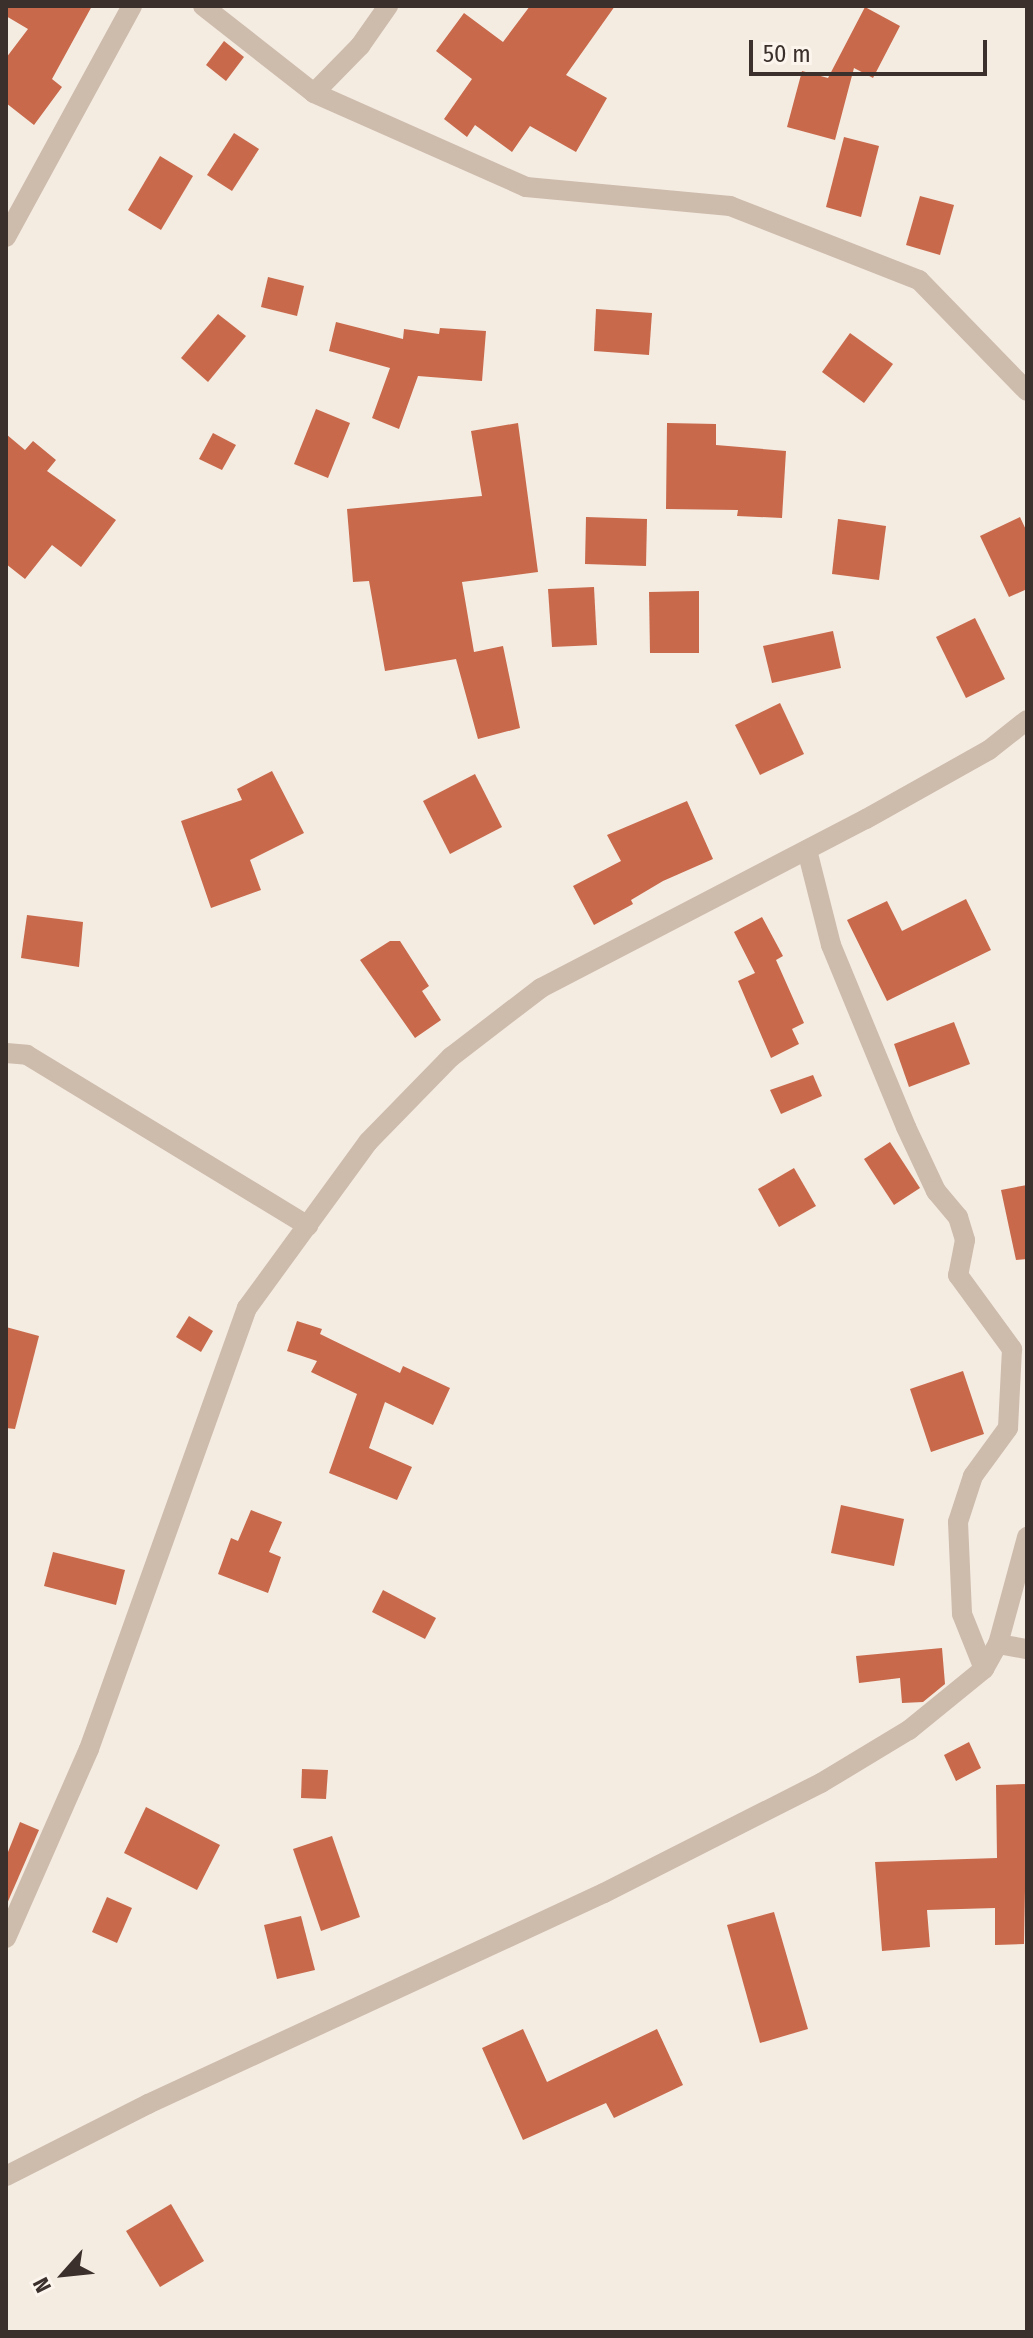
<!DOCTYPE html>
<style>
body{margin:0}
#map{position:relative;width:1033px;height:2338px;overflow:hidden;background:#f4ebe1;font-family:"Fira Sans Condensed",sans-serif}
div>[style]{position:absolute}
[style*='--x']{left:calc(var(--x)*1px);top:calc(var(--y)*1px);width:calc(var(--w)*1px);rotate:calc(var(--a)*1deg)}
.building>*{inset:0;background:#c8694b}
.street>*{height:20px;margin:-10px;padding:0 10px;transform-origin:10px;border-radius:10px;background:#cdbbac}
span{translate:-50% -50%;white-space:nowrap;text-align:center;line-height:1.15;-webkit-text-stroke:7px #fbf5ee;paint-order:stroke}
.frame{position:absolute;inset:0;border:8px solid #3b302b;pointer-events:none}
.north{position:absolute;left:24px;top:2234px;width:80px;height:80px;-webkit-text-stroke:6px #fbf5ee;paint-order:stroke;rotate:243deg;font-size:22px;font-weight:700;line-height:32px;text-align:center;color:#3b302b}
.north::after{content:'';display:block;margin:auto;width:28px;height:36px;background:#3b302b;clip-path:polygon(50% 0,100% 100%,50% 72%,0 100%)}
.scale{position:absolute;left:749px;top:40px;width:238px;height:36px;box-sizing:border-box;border:4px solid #3b302b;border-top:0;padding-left:10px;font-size:24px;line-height:28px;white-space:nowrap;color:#3b302b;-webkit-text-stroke:6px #fbf5ee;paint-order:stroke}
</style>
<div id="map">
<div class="building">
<i style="clip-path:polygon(6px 6px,92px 6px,52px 79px,62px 87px,34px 125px,6px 103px,6px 58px,28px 29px,6px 16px)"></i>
<i style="clip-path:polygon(530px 6px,615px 6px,566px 75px,607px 98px,576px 152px,530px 126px,512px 152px,475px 125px,467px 137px,444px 119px,472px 79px,436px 51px,464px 13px,503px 42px)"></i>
<i style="clip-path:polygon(865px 7px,900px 26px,873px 78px,854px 68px,835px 140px,787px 127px,802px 71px,828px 78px)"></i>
<i style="clip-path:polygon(224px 41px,244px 57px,226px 81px,206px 65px)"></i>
<i style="clip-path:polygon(234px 133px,259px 149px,232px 191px,207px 175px)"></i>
<i style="clip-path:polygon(844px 137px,879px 146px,861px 217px,826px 207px)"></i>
<i style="clip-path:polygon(160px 156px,193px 176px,161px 230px,128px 210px)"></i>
<i style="clip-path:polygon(920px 196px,954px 205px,940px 255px,906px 245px)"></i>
<i style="clip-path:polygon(268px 277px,304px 286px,297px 316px,261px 307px)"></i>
<i style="clip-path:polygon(596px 309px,652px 313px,649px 355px,594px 351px)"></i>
<i style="clip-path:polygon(218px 314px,246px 336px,208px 382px,181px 358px)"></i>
<i style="clip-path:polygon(336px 322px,403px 339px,404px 329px,439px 334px,440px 328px,486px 331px,482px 381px,418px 376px,399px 429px,372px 418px,390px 368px,329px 351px)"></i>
<i style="clip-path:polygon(850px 333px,893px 364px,864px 403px,822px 372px)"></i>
<i style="clip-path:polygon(316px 409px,350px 423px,328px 478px,294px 464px)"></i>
<i style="clip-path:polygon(518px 423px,538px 572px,462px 582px,474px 652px,503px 646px,520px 728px,478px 739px,456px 659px,385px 671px,369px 581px,353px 582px,347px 509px,482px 496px,471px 431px)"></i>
<i style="clip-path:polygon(667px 423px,716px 424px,716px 445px,786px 451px,782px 518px,737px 516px,738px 510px,666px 509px)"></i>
<i style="clip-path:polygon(213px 433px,236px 445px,222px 470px,199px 459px)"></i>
<i style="clip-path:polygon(6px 434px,25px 450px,33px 441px,56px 460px,47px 471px,116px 520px,81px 567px,52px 545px,25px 579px,6px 564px)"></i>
<i style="clip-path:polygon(586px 517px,647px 519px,646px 566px,585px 564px)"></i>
<i style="clip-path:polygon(1020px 517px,1027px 532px,1027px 589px,1009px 597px,980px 536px)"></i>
<i style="clip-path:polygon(838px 519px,886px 526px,879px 580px,832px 574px)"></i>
<i style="clip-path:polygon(594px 587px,597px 645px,552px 647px,548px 589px)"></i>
<i style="clip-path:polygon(699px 591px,699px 653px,650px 653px,649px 592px)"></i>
<i style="clip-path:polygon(975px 618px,1005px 679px,966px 698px,936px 637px)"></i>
<i style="clip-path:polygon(833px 631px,841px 668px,772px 683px,763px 646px)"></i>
<i style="clip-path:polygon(780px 703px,804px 754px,760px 775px,735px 725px)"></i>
<i style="clip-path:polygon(272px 771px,304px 833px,250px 860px,261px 890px,211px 908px,181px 821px,242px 800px,237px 789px)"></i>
<i style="clip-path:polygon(475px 774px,502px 827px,450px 854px,423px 801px)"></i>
<i style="clip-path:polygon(687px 801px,713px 859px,663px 881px,631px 900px,633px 904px,594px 925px,573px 886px,621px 861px,607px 835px)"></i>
<i style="clip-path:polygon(966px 899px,991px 950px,887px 1001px,847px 920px,887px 901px,902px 931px)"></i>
<i style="clip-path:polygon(27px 915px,83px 922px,79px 967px,21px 958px)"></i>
<i style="clip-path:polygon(762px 917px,783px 956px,776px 960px,804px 1023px,792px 1029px,799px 1044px,771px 1058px,738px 981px,755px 973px,734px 932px)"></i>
<i style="clip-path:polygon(390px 941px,400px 941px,429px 986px,422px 991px,441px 1020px,415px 1038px,360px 960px)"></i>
<i style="clip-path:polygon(954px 1022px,970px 1064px,909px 1087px,894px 1044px)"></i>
<i style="clip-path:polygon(813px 1075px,822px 1096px,781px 1114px,770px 1090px)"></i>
<i style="clip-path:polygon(890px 1142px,920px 1188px,894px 1205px,864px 1159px)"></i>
<i style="clip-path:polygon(794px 1168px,816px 1206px,779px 1227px,758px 1189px)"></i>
<i style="clip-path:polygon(1027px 1185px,1027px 1259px,1016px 1260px,1001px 1190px)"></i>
<i style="clip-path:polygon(189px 1316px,213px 1331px,201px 1352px,176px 1337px)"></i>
<i style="clip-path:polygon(297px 1321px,322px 1329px,320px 1334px,400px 1373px,403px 1366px,450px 1388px,433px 1425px,385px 1402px,369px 1448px,412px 1467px,397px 1500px,329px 1473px,357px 1394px,311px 1372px,317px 1361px,287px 1351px)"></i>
<i style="clip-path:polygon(6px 1327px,39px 1336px,15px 1429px,6px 1428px)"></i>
<i style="clip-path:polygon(963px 1371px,984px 1434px,931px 1452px,910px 1389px)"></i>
<i style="clip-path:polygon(841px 1505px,904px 1519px,894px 1566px,831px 1553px)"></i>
<i style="clip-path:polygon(251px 1510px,282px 1522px,269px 1552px,281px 1557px,268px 1593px,218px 1574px,231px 1538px,238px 1541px)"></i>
<i style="clip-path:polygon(53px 1552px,125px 1570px,116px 1605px,44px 1586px)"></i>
<i style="clip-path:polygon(383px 1590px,436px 1618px,425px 1639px,372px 1612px)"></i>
<i style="clip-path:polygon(942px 1648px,945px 1684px,923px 1702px,902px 1703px,900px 1678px,859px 1683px,856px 1656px)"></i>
<i style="clip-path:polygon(969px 1742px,981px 1768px,956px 1781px,944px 1755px)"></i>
<i style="clip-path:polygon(302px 1769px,328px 1770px,326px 1799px,301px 1798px)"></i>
<i style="clip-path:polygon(1027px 1784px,1024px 1944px,995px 1945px,995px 1908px,927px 1910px,930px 1947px,882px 1951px,875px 1862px,997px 1858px,996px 1785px)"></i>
<i style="clip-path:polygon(146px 1807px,220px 1845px,197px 1890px,124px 1853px)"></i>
<i style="clip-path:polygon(20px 1822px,39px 1830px,6px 1906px,6px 1857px)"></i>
<i style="clip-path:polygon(332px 1836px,360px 1917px,321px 1931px,293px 1849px)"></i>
<i style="clip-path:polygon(107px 1897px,132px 1908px,117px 1943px,92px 1932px)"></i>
<i style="clip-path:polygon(774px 1912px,808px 2029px,760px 2043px,727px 1925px)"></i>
<i style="clip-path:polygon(301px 1916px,315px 1970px,277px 1979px,264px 1925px)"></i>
<i style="clip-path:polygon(523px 2029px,547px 2082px,657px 2029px,683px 2085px,614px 2118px,606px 2103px,523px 2140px,482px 2048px)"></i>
<i style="clip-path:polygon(171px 2204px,204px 2261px,160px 2287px,126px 2231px)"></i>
</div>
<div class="street">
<i style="--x:203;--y:6;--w:141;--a:38.1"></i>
<i style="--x:314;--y:93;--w:232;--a:23.9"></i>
<i style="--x:526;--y:187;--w:205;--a:5.3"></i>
<i style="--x:730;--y:206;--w:203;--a:21.4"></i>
<i style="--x:919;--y:280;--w:155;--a:45.8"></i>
<i style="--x:314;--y:93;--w:66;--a:-45.6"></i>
<i style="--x:360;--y:46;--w:49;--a:-55"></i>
<i style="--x:6;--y:237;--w:263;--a:-61.4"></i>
<i style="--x:807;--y:850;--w:98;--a:75.8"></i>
<i style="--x:831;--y:945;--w:197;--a:67.6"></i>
<i style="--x:906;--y:1127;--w:71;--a:64.9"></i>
<i style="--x:936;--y:1191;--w:34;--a:50"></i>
<i style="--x:958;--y:1217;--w:24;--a:73"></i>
<i style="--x:965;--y:1240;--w:36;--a:101"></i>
<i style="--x:958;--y:1275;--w:92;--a:53.9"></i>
<i style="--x:1012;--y:1349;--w:79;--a:92.9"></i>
<i style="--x:1008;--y:1428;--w:59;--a:126.1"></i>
<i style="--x:973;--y:1476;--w:48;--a:108.1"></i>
<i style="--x:958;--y:1522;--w:92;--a:87.5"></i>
<i style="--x:962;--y:1614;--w:59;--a:68.2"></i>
<i style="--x:6;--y:1053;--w:21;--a:5"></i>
<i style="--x:27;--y:1055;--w:329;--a:31.3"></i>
<i style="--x:998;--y:1644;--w:29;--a:10"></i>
<i style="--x:6;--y:1938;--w:206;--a:-66.3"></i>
<i style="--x:89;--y:1749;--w:468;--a:-70.3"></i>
<i style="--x:247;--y:1308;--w:205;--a:-53.9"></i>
<i style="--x:368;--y:1142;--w:119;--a:-45.7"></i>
<i style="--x:451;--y:1057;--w:113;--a:-37.5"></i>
<i style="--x:541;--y:988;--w:366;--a:-27.5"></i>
<i style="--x:866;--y:819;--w:141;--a:-29.3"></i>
<i style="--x:989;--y:750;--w:48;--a:-38.3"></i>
<i style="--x:6;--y:2176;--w:159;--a:-26.9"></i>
<i style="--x:148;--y:2104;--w:502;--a:-24.83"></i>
<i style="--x:604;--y:1893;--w:243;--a:-26.9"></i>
<i style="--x:821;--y:1783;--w:103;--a:-31.1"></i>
<i style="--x:909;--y:1730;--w:97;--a:-39.1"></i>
<i style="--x:984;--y:1669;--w:29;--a:-61"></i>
<i style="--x:998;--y:1644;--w:111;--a:-74.8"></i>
</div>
<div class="frame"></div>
<div class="north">N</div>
<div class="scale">50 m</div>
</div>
